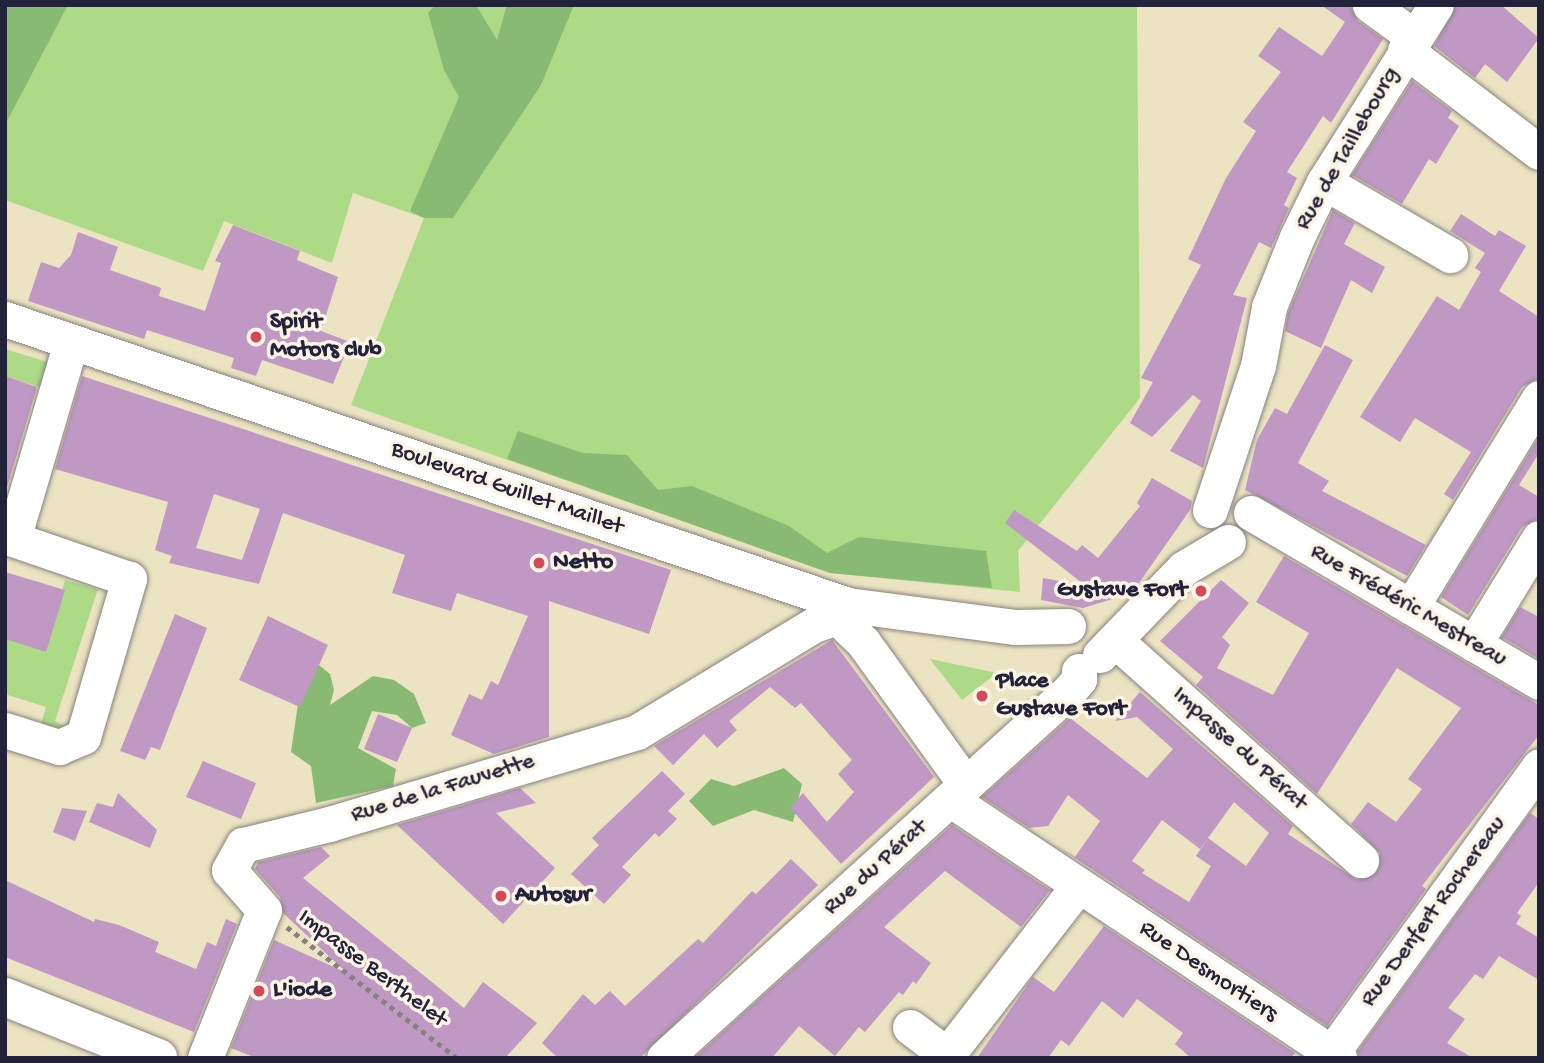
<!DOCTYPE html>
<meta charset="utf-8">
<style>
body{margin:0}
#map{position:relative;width:1544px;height:1063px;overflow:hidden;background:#ebe3c1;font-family:"Gochi Hand",sans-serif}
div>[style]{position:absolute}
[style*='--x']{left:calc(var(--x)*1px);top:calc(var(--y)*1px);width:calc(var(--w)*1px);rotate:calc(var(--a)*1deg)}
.green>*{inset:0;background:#acda87}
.forest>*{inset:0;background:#89ba74}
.building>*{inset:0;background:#bf98c4}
.path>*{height:4.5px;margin-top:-2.25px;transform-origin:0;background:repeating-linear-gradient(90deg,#86827e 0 5px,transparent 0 10px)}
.roads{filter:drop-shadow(0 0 2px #86827e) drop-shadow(0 0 2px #86827e)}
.minor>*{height:35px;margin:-17.5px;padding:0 17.5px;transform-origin:17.5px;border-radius:17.5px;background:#fff}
.major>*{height:38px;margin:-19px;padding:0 19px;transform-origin:19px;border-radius:19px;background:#fff}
.dots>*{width:19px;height:19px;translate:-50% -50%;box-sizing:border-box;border:4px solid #fcf5e5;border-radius:50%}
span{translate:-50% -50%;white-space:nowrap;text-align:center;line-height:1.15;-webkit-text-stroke:7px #fcf5e5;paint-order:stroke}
.street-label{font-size:24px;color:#22223b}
.poi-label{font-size:24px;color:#22223b;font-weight:700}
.left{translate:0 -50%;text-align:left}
.right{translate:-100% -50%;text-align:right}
.frame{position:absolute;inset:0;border:7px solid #22223b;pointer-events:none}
</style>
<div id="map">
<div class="green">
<i style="clip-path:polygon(5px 5px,1137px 5px,1140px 398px,1018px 551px,1020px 592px,830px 573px,351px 405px,424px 218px,353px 193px,332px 263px,224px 221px,203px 271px,5px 200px)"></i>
<i style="clip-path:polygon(5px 349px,51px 363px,42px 388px,5px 376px)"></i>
<i style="clip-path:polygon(65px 580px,98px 589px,55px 721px,71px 729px,61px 730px,41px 724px,46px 707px,5px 694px,5px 639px,46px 651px)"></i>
<i style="clip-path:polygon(930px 659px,997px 673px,962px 700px)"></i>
</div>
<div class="forest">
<i style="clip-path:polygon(8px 5px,68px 5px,5px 125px,5px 13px)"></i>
<i style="clip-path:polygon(435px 5px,476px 5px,497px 40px,507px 5px,574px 5px,541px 85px,453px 218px,424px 218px,410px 211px,459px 97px,444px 70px,428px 13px)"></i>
<i style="clip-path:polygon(518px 431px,583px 453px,627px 455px,658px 490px,692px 486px,789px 526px,827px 553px,859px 537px,986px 551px,992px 588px,830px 573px,507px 459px)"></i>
<i style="clip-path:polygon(319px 665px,330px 674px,334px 690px,330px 705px,373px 676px,394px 680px,414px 694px,426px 723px,412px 728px,397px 715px,372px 711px,358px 748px,396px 769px,393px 786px,316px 803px,311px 766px,291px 752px,302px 676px)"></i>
<i style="clip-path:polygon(784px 768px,802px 784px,793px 822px,754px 810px,713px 826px,689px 801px,711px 779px,734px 786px)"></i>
</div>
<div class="building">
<i style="clip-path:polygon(1321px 5px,1350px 5px,1358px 21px,1383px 39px,1331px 123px,1323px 116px,1287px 172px,1297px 178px,1284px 205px,1289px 208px,1271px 248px,1259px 242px,1233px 295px,1247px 298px,1203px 468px,1170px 451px,1201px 401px,1193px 395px,1152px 437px,1130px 423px,1153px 382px,1141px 378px,1201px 265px,1188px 259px,1226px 178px,1256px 131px,1243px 122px,1281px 72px,1258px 56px,1279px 27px,1322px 56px,1345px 22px)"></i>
<i style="clip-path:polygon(1456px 5px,1501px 5px,1539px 38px,1507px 82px,1485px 64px,1475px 78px,1434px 46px)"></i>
<i style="clip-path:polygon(1412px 81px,1452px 111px,1448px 118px,1459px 126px,1436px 164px,1429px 159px,1402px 204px,1352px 175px)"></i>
<i style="clip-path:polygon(1333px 210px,1355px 223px,1344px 244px,1385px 267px,1372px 293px,1351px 280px,1321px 348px,1285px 331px,1288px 313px)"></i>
<i style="clip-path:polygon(1461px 214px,1495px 236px,1499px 230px,1526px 246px,1499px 291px,1539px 317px,1539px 378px,1522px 387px,1453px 500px,1444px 494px,1471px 452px,1415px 418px,1400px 442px,1360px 417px,1437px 296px,1459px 310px,1481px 272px,1475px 268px,1485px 253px,1450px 231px)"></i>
<i style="clip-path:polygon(233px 225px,300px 251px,297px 260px,338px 277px,321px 331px,350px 342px,333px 384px,262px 360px,256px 376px,231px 368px,234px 358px,147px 330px,144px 339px,28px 301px,41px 262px,59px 268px,71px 255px,78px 232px,118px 247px,110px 270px,161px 288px,159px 296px,205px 311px,221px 263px,215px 261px)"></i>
<i style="clip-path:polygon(1325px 345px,1353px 360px,1298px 463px,1329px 481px,1322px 491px,1426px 545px,1407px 576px,1245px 490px,1257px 440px,1275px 408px,1287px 414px)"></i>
<i style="clip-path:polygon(5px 376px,37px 387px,5px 494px)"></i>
<i style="clip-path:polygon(evenodd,82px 376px,671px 570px,649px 634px,549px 601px,549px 737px,494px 754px,451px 735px,469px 694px,482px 700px,491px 681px,498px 685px,528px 616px,457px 593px,451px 611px,392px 593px,405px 555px,283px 513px,259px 584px,169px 563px,172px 556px,155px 550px,168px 502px,55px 469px,82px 376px,214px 494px,260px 509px,242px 560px,196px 548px,214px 494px)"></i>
<i style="clip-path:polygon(1539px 437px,1539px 453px,1519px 485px,1539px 497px,1539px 518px,1522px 527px,1468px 615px,1441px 597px)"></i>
<i style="clip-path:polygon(1152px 478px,1192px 501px,1190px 510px,1132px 593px,1083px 608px,1041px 600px,1043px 578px,1086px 586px,1005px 523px,1014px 510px,1077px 551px,1082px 545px,1098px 558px,1140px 506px,1137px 503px)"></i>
<i style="clip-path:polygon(evenodd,1284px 556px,1539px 705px,1539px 735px,1422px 886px,1426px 889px,1327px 1026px,1054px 844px,1075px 857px,1100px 821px,1068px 795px,1048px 826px,1029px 828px,982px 797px,1070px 718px,1147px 778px,1173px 749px,1137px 717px,1115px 721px,1140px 692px,1293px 826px,1288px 834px,1356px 879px,1375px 874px,1380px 853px,1351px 824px,1368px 802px,1396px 822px,1422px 789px,1408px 779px,1461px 708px,1397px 668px,1317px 794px,1196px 685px,1203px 677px,1160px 641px,1221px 580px,1249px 603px,1222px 637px,1230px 645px,1217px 668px,1273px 695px,1309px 633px,1256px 602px,1284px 556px,1234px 802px,1269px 833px,1246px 866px,1208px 838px,1196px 856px,1211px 866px,1189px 902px,1142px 873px,1145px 870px,1132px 861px,1162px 820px,1200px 849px,1234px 802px)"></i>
<i style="clip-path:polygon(5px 572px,65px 590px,46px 652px,5px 639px)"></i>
<i style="clip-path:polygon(1520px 607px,1539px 617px,1539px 659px,1502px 637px)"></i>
<i style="clip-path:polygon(175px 614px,207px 628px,160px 750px,151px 747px,145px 760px,120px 751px)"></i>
<i style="clip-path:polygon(268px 616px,328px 645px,300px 707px,239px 680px)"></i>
<i style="clip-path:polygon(832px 640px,934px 777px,841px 864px,790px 808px,803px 793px,827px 822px,854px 792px,838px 774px,852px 760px,801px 703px,795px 708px,770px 687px,729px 721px,737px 730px,717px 748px,704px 734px,673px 765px,654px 746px)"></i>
<i style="clip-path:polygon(378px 714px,412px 728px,397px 762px,364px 749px)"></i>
<i style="clip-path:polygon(203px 761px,256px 783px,241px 819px,186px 797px)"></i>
<i style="clip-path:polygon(662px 771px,685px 794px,668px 811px,677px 819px,659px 837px,655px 833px,622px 867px,631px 875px,604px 904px,571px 874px,599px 845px,592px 838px)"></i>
<i style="clip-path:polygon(520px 788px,536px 803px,496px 813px,555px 868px,503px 924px,397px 825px)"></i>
<i style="clip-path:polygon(118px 793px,157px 830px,150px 848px,89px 822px,97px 803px,113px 807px)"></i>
<i style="clip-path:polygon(62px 808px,87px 811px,75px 841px,53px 832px)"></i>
<i style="clip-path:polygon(1530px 813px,1539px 819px,1539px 882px,1517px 913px,1521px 916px,1516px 924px,1539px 938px,1539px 980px,1499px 956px,1483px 979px,1475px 974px,1448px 1008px,1465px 1019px,1447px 1043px,1473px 1058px,1359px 1058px,1358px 1051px)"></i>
<i style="clip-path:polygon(952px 825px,1050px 890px,1021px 927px,945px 871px,884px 927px,931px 963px,916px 984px,913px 981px,903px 995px,899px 992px,865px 1032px,859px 1027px,835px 1056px,799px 1026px,772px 1058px,694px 1058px)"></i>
<i style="clip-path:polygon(321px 847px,330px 856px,303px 878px,464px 1008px,483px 982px,537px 1023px,505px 1058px,256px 1058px,231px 1048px,274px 940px,347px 973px,283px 913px,280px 897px,255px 869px,258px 862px)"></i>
<i style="clip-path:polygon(791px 859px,818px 885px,640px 1058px,558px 1058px,542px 1043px,583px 994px,595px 1005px,610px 991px,625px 1006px,698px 939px,703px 943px,752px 891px,756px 894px)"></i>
<i style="clip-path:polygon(5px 880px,94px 922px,95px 919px,119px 925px,159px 942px,155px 952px,196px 969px,207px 942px,216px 946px,226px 919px,237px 924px,194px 1032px,5px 957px)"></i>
<i style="clip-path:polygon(1104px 926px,1295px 1053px,1291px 1058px,1191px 1058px,1175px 1044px,1183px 1033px,1137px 999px,1123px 1018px,1102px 1001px,1069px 1046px,1061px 1040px,1048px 1058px,977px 1058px,1033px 977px,1054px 992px)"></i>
</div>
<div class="path">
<i style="--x:287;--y:927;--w:215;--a:37.6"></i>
</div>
<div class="roads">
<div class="minor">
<i style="--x:1370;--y:5;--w:54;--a:36"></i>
<i style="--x:1405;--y:50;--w:168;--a:37.3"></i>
<i style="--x:1324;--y:182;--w:146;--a:30.1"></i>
<i style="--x:5;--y:319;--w:890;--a:18.74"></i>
<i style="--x:848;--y:605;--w:169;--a:7.5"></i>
<i style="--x:1016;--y:627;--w:52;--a:-1.1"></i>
<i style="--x:1210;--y:510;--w:152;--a:-71.6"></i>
<i style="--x:1258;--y:366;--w:60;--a:-79.4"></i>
<i style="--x:1269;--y:307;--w:75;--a:-68.2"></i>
<i style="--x:1297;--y:237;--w:61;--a:-63.9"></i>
<i style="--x:1324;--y:182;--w:209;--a:-57.7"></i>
<i style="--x:1251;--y:513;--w:334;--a:30.4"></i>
<i style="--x:1411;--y:607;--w:245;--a:-58.5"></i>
<i style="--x:837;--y:617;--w:36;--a:44"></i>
<i style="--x:863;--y:642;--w:176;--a:54.2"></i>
<i style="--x:1116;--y:641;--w:329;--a:41.8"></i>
<i style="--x:1474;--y:644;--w:124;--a:-58.5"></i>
<i style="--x:1100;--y:655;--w:121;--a:-46"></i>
<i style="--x:1184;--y:568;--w:51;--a:-30.6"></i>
<i style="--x:5;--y:730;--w:57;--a:17.5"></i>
<i style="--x:59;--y:747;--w:26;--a:-23"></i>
<i style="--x:83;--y:737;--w:165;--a:-73.8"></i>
<i style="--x:129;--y:579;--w:123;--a:-161"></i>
<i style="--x:13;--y:539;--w:205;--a:-73.6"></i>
<i style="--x:951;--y:800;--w:466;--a:33.6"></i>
<i style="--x:910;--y:1027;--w:46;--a:37.1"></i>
<i style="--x:947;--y:1055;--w:215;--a:-52.2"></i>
<i style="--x:205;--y:1058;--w:159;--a:-68.3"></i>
<i style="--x:264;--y:910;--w:53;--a:-131.2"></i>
<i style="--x:229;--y:870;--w:29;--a:-61"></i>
<i style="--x:243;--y:845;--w:89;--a:-13.7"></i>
<i style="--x:329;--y:824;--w:321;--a:-16.6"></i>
<i style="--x:637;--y:732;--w:207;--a:-31.2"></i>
<i style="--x:814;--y:625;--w:24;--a:-19"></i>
<i style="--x:837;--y:617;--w:16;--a:-47"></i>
<i style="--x:664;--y:1058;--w:547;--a:-42.18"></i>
<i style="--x:1069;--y:691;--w:16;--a:-50"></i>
<i style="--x:1079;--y:679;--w:8;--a:-90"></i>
<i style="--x:1328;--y:1058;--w:360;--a:-54.1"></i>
</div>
<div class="major">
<i style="--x:5;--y:997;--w:165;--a:21.7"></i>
</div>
</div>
<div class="dots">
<i style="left:256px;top:337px;background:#d1495b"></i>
<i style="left:539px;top:563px;background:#d1495b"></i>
<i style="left:1201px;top:591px;background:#d1495b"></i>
<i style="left:982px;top:696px;background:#d1495b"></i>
<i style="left:501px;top:896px;background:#d1495b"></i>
<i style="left:259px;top:991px;background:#d1495b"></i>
</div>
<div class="street-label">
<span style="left:1348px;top:149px;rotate:-60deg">Rue de Taillebourg</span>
<span style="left:507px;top:489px;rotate:19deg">Boulevard Guillet Maillet</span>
<span style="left:1408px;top:606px;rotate:30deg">Rue Frédéric Mestreau</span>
<span style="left:1239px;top:749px;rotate:42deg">Impasse du Pérat</span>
<span style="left:443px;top:789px;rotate:-17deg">Rue de la Fauvette</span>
<span style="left:876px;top:868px;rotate:-42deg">Rue du Pérat</span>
<span style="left:1434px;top:912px;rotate:-54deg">Rue Denfert Rochereau</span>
<span style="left:372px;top:969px;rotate:37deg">Impasse Berthelet</span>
<span style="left:1208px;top:972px;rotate:34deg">Rue Desmortiers</span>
</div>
<div class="poi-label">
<span class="left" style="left:270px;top:337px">Spirit<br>Motors club</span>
<span class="left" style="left:553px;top:563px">Netto</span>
<span class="right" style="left:1187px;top:591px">Gustave Fort</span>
<span class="left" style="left:996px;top:696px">Place<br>Gustave Fort</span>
<span class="left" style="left:515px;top:896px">Autosur</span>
<span class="left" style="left:273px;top:991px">L'iode</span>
</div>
<div class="frame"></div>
</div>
